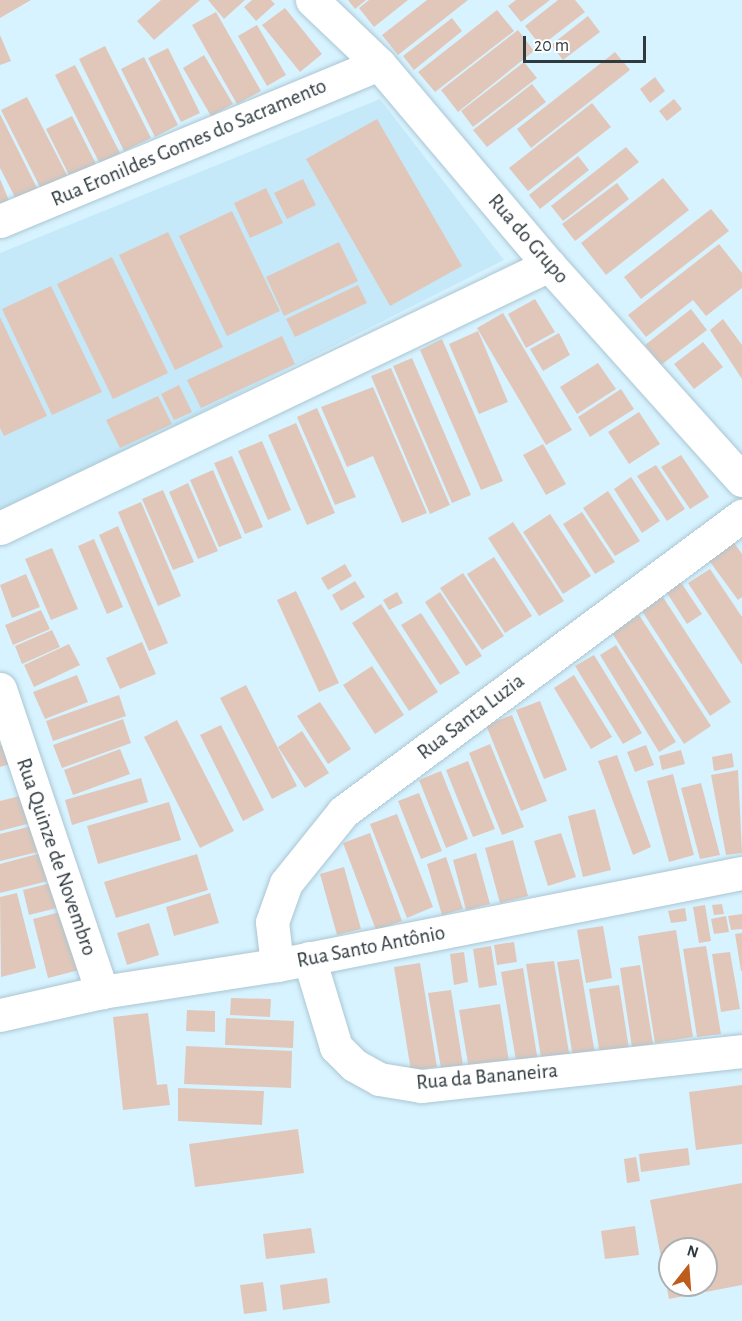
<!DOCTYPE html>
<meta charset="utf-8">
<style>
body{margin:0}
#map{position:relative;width:742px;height:1321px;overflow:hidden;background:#d7f3ff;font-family:"Alegreya Sans",sans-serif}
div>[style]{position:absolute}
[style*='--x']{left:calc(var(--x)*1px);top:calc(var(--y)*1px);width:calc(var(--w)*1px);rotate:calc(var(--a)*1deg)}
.built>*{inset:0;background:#c5e9f9}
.building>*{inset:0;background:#e1c7ba}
.roads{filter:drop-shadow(0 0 2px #abc6d2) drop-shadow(0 0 2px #abc6d2)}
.street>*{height:33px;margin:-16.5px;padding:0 16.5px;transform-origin:16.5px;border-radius:16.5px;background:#fff}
span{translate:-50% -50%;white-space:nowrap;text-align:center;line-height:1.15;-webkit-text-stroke:5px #fff;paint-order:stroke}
.street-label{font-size:21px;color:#2f3a3f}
.north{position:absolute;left:658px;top:1237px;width:60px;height:60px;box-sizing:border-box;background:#fff;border:2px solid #acb0b2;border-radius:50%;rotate:17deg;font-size:16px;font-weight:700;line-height:24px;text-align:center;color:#2f3a3f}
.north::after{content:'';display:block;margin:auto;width:21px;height:27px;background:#bd5c1b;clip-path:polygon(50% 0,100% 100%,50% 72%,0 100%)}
.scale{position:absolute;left:523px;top:36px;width:123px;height:27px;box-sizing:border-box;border:3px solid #2f3a3f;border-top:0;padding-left:8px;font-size:18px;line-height:21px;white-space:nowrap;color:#2f3a3f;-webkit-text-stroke:4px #fff;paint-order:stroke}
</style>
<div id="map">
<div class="built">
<i style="clip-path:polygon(380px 99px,504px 260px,0 514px,0 253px)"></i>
</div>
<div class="building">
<i style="clip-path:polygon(0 0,31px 0,0 18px)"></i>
<i style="clip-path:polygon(161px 0,200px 0,154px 40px,137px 21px)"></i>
<i style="clip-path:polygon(208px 0,245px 0,224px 19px)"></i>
<i style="clip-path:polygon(252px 0,271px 0,275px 4px,256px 21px,244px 7px)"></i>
<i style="clip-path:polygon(348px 0,366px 0,355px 9px)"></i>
<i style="clip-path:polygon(369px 0,408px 0,374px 27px,359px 8px)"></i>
<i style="clip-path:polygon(427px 0,468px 0,398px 55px,382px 35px)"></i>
<i style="clip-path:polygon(516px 0,550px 0,521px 22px,508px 6px)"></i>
<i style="clip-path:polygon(558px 0,575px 0,585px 12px,541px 46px,525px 26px)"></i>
<i style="clip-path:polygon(285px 8px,322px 54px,300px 72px,262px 25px)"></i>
<i style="clip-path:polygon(497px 10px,514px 31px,435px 92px,418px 72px)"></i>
<i style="clip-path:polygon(216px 12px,261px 91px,237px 104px,192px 25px)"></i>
<i style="clip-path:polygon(588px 16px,600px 32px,563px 60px,551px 45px)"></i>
<i style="clip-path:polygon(452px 18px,462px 31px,414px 70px,403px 56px)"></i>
<i style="clip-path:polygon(257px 25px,286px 75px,267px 86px,238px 36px)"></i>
<i style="clip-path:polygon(518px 30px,534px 51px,458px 112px,441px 90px)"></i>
<i style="clip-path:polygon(0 35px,11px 61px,0 65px)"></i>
<i style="clip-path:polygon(105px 46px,151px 138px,124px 151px,79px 59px)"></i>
<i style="clip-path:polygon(168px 48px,200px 113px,181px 122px,148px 58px)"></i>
<i style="clip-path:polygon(615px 52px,630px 70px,531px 148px,517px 129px)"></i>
<i style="clip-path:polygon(204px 55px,233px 104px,211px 116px,183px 68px)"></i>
<i style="clip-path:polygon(144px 57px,178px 125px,155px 137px,121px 69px)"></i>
<i style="clip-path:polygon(524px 62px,537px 78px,473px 127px,461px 111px)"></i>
<i style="clip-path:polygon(75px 65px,120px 153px,100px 164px,55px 75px)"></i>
<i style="clip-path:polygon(655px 77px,665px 91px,650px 103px,640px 89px)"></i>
<i style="clip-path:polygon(532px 84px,546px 102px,487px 147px,473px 130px)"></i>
<i style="clip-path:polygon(27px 97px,69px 179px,43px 193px,1px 110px)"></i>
<i style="clip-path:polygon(674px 99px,682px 109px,667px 121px,659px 111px)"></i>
<i style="clip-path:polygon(592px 103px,611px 127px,528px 191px,509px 168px)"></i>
<i style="clip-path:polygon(0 114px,39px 192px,18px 203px,0 168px)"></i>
<i style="clip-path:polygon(72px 116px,98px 168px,72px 181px,46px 129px)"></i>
<i style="clip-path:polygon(377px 119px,462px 266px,390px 306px,306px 159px)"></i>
<i style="clip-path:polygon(626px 147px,639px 162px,563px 221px,551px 206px)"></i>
<i style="clip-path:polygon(578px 156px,589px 170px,540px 209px,529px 195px)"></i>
<i style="clip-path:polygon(663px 178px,689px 210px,606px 275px,581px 243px)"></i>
<i style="clip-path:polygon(0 179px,10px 203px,0 207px)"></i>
<i style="clip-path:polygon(303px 179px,316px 205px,287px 219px,274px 193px)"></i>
<i style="clip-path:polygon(617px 183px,629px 199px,575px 241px,562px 224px)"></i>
<i style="clip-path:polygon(266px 188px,283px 223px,250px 238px,234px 203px)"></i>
<i style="clip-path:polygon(711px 209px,729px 231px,641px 299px,624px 277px)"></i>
<i style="clip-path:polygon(232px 211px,280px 311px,227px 336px,179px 236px)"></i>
<i style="clip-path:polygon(168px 232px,223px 347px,175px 370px,119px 255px)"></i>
<i style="clip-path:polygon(339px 242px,358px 281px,284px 316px,266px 277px)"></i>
<i style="clip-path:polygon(719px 244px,742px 273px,742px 288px,706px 316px,693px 300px,646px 337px,628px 315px)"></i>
<i style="clip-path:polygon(112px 257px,168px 373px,113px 399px,57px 284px)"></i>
<i style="clip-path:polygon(358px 285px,367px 303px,295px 337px,286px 319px)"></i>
<i style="clip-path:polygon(51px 286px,102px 392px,52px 415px,2px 309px)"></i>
<i style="clip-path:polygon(535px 299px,555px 332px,526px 348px,508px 314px)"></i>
<i style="clip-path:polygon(691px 309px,707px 330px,661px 365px,645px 345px)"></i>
<i style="clip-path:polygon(503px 313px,572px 430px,546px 445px,477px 328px)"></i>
<i style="clip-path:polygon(0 317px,47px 416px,4px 436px,0 428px)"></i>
<i style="clip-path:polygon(723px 319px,742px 345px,742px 379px,710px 330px)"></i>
<i style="clip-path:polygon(478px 331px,508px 402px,479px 414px,449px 344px)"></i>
<i style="clip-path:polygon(559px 333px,570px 355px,543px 371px,530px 349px)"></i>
<i style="clip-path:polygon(282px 336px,295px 364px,201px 408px,187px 380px)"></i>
<i style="clip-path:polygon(442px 339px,503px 481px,481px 490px,420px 350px)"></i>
<i style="clip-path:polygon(703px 342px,723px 367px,694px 389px,674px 364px)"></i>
<i style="clip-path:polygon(412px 358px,471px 495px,452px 503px,393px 366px)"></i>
<i style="clip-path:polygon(598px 363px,616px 389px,577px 414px,560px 387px)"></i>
<i style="clip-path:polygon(391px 368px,450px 505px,430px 514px,371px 376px)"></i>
<i style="clip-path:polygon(179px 385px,192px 412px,174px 420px,161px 394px)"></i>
<i style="clip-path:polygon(373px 387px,427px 513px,402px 523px,373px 456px,347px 467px,321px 407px)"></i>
<i style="clip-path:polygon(621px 389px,634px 409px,590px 437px,578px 417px)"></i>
<i style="clip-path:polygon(158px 396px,172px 424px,120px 448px,106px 420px)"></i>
<i style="clip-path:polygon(317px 408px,356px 497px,335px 505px,297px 417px)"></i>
<i style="clip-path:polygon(639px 412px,660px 444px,629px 464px,608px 432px)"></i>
<i style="clip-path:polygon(296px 423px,335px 513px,307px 525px,268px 435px)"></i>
<i style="clip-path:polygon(262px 441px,291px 510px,268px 520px,238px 451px)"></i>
<i style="clip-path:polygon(543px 444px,566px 484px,546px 495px,523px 455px)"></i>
<i style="clip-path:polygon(681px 455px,709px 497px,690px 509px,661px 467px)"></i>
<i style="clip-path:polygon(232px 456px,263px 527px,245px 534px,214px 463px)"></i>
<i style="clip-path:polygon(656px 465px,685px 509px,667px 521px,637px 476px)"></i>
<i style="clip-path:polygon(213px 470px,242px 538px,219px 547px,190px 480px)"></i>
<i style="clip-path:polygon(631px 477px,660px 521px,642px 533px,614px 489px)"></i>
<i style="clip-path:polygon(188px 483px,218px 551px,198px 559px,169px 492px)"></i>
<i style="clip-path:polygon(163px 490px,194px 562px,173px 570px,142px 499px)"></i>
<i style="clip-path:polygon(608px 491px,640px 541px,615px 556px,583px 508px)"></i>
<i style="clip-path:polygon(141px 502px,181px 596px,158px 606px,118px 512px)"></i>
<i style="clip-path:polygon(582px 512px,615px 562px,595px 574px,563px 524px)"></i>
<i style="clip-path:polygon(550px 514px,591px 576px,563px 594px,523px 532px)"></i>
<i style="clip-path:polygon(513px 522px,564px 601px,539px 616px,488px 538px)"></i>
<i style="clip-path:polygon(118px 526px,168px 643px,149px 651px,99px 535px)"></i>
<i style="clip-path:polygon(730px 537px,742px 554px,742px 597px,738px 600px,705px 555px)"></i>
<i style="clip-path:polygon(94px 539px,123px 607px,107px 614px,78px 546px)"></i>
<i style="clip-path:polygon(52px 548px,78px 609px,51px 620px,25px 559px)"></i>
<i style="clip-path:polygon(494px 557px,532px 616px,505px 633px,467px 574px)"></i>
<i style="clip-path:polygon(345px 564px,352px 576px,328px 590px,321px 578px)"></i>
<i style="clip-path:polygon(710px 569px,742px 617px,742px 665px,688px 583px)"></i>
<i style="clip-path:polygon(463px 573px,504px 636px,482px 650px,440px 588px)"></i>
<i style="clip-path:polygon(26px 574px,40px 607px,12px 618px,0 585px)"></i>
<i style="clip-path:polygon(355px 581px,365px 597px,341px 611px,332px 595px)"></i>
<i style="clip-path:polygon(680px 581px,702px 614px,687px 624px,665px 590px)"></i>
<i style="clip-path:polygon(296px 591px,339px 683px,319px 692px,277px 600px)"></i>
<i style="clip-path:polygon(397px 592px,403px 603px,389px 610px,383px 600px)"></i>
<i style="clip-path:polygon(440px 592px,482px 656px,466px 666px,425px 602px)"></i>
<i style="clip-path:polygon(661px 594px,731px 702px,710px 716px,640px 608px)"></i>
<i style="clip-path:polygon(381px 604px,438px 692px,409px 711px,352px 623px)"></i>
<i style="clip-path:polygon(41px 610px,50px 629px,13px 645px,5px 625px)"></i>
<i style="clip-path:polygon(421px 613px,460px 673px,440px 685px,401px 625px)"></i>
<i style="clip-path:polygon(639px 615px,711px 726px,684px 744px,612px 633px)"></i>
<i style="clip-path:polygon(52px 630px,60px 647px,22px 664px,15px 646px)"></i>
<i style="clip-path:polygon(142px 642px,156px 674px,120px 689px,106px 658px)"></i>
<i style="clip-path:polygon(69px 644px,80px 665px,34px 687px,24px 665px)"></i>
<i style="clip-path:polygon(616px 645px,676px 742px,659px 752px,600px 655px)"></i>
<i style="clip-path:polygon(594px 655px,642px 733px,623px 744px,575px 666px)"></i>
<i style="clip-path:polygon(372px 666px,404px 715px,375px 734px,343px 685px)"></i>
<i style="clip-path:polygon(77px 675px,88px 702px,45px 719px,33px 692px)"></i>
<i style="clip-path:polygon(574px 675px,612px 737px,591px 749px,554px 688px)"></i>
<i style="clip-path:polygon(246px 685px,297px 786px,272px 799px,220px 698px)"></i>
<i style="clip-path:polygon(119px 695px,126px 716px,53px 741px,46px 721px)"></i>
<i style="clip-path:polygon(540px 701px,567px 770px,544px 779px,516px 710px)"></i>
<i style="clip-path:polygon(320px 702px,351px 749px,328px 764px,297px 716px)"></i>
<i style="clip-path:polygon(512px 715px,547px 801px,521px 811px,486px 725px)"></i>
<i style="clip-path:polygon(123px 719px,131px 743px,62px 768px,53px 745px)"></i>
<i style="clip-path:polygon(177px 720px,234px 831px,200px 848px,144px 737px)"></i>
<i style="clip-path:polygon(221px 725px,264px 810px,243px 821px,200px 735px)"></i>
<i style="clip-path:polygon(302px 731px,329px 773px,305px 788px,278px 747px)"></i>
<i style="clip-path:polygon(5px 743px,10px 764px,0 767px,0 745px)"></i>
<i style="clip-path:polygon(490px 744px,524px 827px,502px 835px,469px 753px)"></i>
<i style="clip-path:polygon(646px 745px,654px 765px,635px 772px,627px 752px)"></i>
<i style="clip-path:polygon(120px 749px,130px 774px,73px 795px,64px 770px)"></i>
<i style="clip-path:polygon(681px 750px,685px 764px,662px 770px,659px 756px)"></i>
<i style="clip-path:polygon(732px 753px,734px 767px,714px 771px,712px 757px)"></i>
<i style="clip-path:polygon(617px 755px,651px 847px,633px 855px,598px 761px)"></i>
<i style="clip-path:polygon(468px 761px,495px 829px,473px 837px,446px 770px)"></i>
<i style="clip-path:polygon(738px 770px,742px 853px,726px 855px,711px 775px)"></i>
<i style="clip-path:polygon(441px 771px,468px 839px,446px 848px,419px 780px)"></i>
<i style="clip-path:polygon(673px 774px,694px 855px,669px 862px,647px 781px)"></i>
<i style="clip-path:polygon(141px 778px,148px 802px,72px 825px,65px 800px)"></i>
<i style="clip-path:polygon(701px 783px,720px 855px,700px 859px,681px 788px)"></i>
<i style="clip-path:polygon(419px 793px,442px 851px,421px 859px,398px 801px)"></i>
<i style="clip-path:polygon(24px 795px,31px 823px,0 831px,0 801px)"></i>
<i style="clip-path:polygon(169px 802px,181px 840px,98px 864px,87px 826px)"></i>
<i style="clip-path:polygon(595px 809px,611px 870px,583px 877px,568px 816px)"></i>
<i style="clip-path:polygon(397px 814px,433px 907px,407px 918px,370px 824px)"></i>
<i style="clip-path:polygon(32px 826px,38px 852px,0 861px,0 834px)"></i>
<i style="clip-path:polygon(370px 833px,402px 921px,376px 930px,343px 843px)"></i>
<i style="clip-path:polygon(561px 833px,576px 877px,548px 886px,534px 841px)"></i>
<i style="clip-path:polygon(513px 840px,528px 896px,500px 903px,485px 848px)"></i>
<i style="clip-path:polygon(41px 853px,48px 881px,0 893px,0 864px)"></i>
<i style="clip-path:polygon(476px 853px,490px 904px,466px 910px,453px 860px)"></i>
<i style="clip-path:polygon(197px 854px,208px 890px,116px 918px,104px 882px)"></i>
<i style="clip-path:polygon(446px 857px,463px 909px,442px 915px,427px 864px)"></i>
<i style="clip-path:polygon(344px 867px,361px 929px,337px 935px,320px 874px)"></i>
<i style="clip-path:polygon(59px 881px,65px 906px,29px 915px,23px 890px)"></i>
<i style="clip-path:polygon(17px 893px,36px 968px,1px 977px,0 897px)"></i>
<i style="clip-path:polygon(210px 893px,219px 923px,174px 936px,166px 907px)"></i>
<i style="clip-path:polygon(722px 904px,724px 914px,714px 915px,712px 905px)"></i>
<i style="clip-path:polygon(705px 905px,711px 941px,699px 943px,693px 907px)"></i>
<i style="clip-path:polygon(685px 908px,687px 921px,671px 923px,668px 911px)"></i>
<i style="clip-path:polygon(68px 910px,83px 969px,48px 978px,33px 919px)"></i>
<i style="clip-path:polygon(742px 914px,742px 929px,731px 930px,728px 916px)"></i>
<i style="clip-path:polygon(726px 916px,729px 932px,714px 934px,711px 919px)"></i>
<i style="clip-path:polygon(149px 923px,159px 955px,127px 965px,117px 933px)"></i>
<i style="clip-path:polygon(603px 926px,612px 978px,586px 983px,577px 930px)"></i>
<i style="clip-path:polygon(676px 930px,693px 1037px,655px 1043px,638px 936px)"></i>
<i style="clip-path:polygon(742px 933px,742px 971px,741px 971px,735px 934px)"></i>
<i style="clip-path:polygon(514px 942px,517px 962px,497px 965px,494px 945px)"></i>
<i style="clip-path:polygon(491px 946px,497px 985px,479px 988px,473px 949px)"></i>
<i style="clip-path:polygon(706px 946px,721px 1034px,697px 1037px,683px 949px)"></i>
<i style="clip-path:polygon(464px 952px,468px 982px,454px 985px,450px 954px)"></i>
<i style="clip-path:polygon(730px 952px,740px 1009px,721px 1012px,712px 954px)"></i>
<i style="clip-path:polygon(579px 959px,595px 1054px,573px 1057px,557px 962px)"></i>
<i style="clip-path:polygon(554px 961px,570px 1059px,542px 1063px,526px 964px)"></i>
<i style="clip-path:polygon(420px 963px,437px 1067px,411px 1071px,394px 967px)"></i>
<i style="clip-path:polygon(640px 965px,653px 1044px,632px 1047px,620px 968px)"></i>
<i style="clip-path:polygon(523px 968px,538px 1062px,517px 1066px,501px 972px)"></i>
<i style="clip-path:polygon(619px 985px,629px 1049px,600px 1054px,589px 989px)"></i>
<i style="clip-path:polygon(451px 990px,463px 1065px,441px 1068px,428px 993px)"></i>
<i style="clip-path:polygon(231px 998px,271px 999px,270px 1017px,230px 1015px)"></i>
<i style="clip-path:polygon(500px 1004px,509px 1062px,469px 1069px,459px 1010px)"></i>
<i style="clip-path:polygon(187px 1010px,215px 1011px,215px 1032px,186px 1031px)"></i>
<i style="clip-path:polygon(148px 1013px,157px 1085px,167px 1084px,170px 1105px,123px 1110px,113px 1017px)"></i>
<i style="clip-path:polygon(226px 1018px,294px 1021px,293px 1048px,225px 1045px)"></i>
<i style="clip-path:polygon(186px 1046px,292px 1051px,291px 1088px,184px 1084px)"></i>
<i style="clip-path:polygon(742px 1085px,742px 1144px,696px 1150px,689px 1092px)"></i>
<i style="clip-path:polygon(178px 1088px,264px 1091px,262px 1125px,178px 1121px)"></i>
<i style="clip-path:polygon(298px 1129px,304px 1173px,195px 1187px,189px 1144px)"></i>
<i style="clip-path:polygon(688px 1148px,690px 1165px,641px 1172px,639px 1154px)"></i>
<i style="clip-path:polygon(636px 1157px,640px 1181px,627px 1183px,624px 1159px)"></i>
<i style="clip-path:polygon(evenodd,742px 1183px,742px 1285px,669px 1299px,650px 1200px,742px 1183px,670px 1249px,706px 1249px,706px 1285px,670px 1285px,670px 1249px)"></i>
<i style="clip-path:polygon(635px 1226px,639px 1255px,605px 1259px,601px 1231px)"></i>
<i style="clip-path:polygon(311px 1228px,315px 1253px,266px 1259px,263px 1234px)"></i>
<i style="clip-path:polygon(327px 1278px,330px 1303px,283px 1310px,280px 1285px)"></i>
<i style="clip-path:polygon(263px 1282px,267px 1311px,244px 1314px,240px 1285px)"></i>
</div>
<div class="roads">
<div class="street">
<i style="--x:312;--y:0;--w:93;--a:43.7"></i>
<i style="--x:379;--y:64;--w:263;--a:49.8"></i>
<i style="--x:549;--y:265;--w:289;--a:48.1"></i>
<i style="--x:0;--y:221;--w:410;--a:-22.5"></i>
<i style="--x:0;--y:528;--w:609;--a:-25.6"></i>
<i style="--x:0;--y:689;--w:320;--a:71.4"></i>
<i style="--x:309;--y:958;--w:93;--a:73.1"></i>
<i style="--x:336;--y:1047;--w:25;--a:45"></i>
<i style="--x:354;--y:1065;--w:29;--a:29"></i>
<i style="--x:379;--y:1079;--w:43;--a:9.5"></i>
<i style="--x:421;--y:1086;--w:323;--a:-6.2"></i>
<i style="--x:277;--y:965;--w:43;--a:-96.6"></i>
<i style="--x:272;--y:922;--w:41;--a:-70.3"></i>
<i style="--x:286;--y:883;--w:91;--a:-51.2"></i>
<i style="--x:343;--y:812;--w:497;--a:-36.6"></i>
<i style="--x:0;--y:1015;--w:105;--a:-12.7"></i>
<i style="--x:102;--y:992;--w:177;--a:-8.8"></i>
<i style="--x:277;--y:965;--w:474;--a:-11.2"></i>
</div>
</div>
<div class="street-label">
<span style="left:189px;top:143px;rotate:-23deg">Rua Eronildes Gomes do Sacramento</span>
<span style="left:528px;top:239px;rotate:49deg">Rua do Grupo</span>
<span style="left:471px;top:717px;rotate:-37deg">Rua Santa Luzia</span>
<span style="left:56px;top:857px;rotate:71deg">Rua Quinze de Novembro</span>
<span style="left:371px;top:947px;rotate:-11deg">Rua Santo Antônio</span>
<span style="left:487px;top:1077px;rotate:-5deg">Rua da Bananeira</span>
</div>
<div class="north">N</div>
<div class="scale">20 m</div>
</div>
